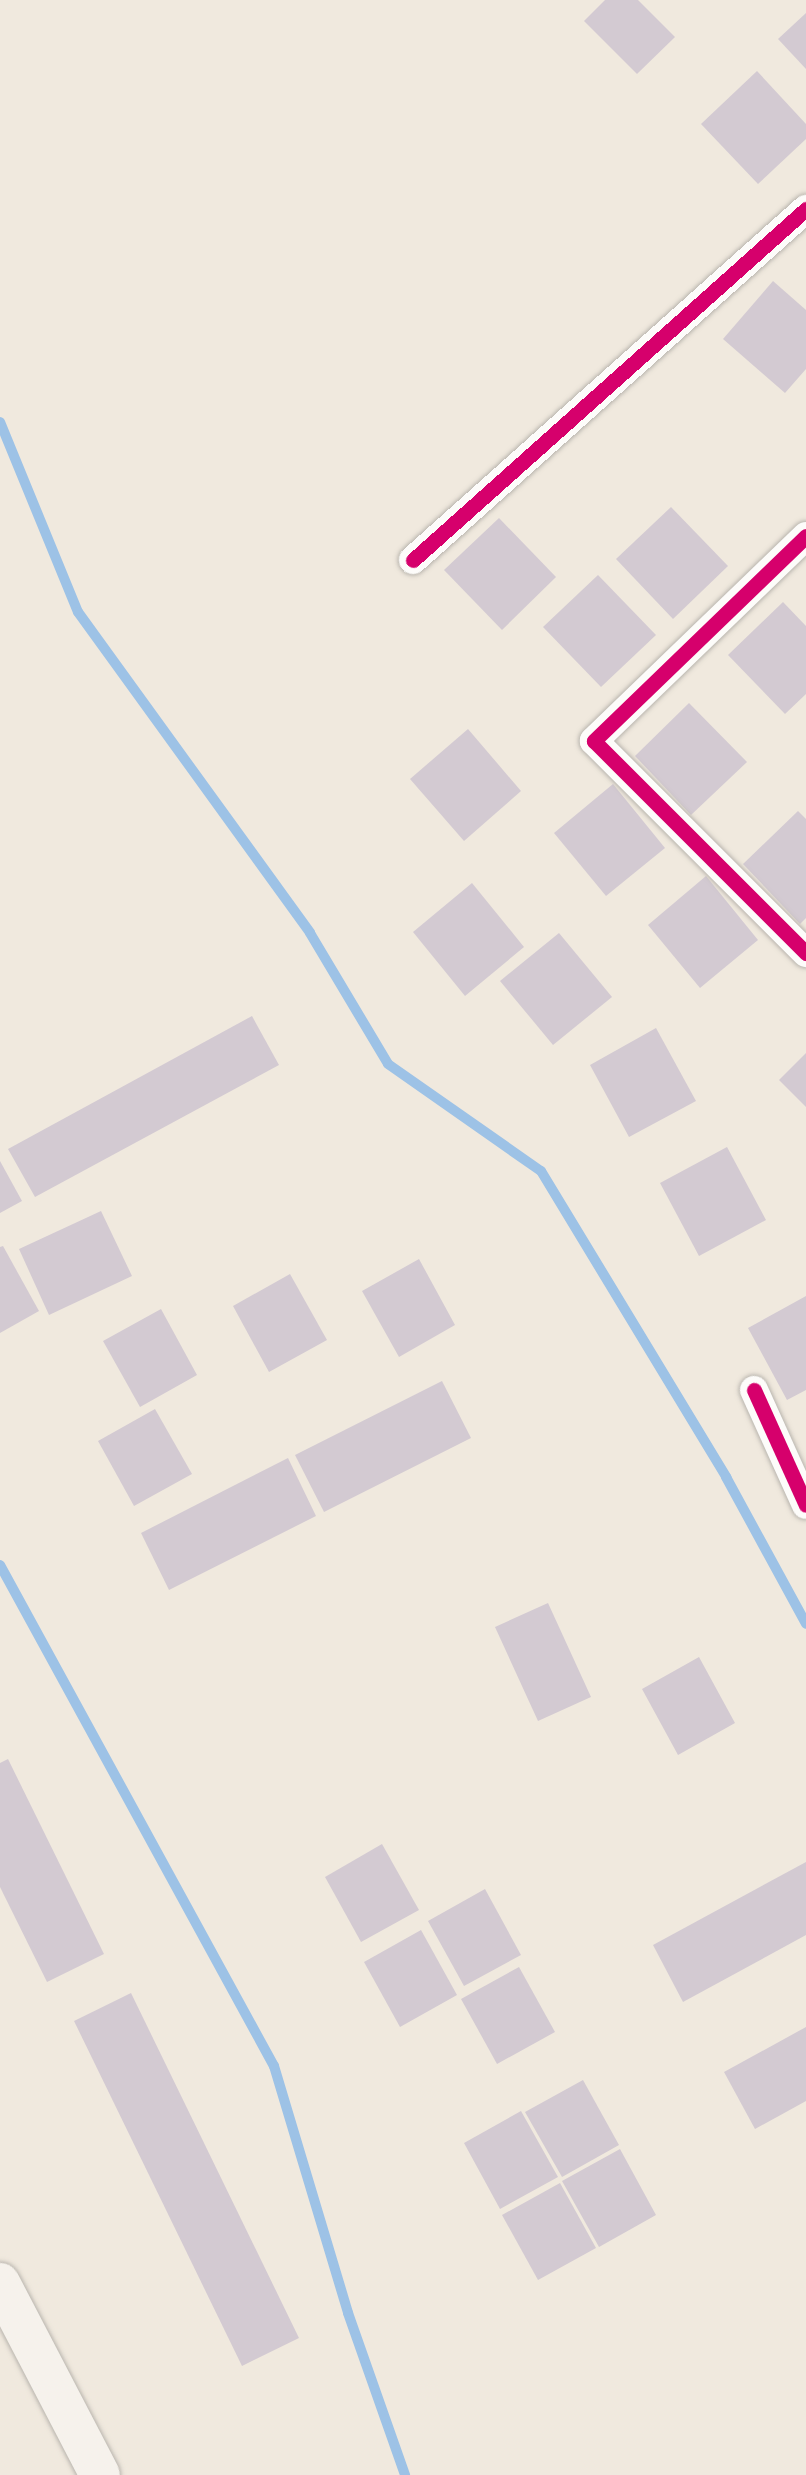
<!DOCTYPE html>
<style>
body{margin:0}
#map{position:relative;width:806px;height:2475px;overflow:hidden;background:#f0e9de;font-family:"Playpen Sans",sans-serif}
div>[style]{position:absolute}
[style*='--x']{left:calc(var(--x)*1px);top:calc(var(--y)*1px);width:calc(var(--w)*1px);rotate:calc(var(--a)*1deg)}
.stream>*{height:10px;margin:-5px;padding:0 5px;transform-origin:5px;border-radius:5px;background:#9dc2e6}
.building>*{inset:0;background:#d3cad2}
.roads{filter:drop-shadow(0 0 2px #b9b5ae) drop-shadow(0 0 2px #b9b5ae)}
.minor>*{height:28px;margin:-14px;padding:0 14px;transform-origin:14px;border-radius:14px;background:#fdfcfa}
.secondary>*{height:40px;margin:-20px;padding:0 20px;transform-origin:20px;border-radius:20px;background:#f6f2ec}
.cycleway>*{height:15px;margin:-7.5px;padding:0 7.5px;transform-origin:7.5px;border-radius:7.5px;background:#d6006c}
span{translate:-50% -50%;white-space:nowrap;text-align:center;line-height:1.15;-webkit-text-stroke:8px #fdfcf7;paint-order:stroke}
</style>
<div id="map">
<div class="stream">
<i style="--x:0;--y:422;--w:205;--a:67.7"></i>
<i style="--x:78;--y:612;--w:396;--a:54.1"></i>
<i style="--x:310;--y:933;--w:152;--a:59.2"></i>
<i style="--x:388;--y:1064;--w:187;--a:35"></i>
<i style="--x:541;--y:1171;--w:358;--a:58.8"></i>
<i style="--x:726;--y:1477;--w:167;--a:61.4"></i>
<i style="--x:0;--y:1565;--w:571;--a:61.33"></i>
<i style="--x:274;--y:2066;--w:258;--a:73.3"></i>
<i style="--x:348;--y:2313;--w:172;--a:70.6"></i>
</div>
<div class="building">
<i style="clip-path:polygon(605px 0,638px 0,675px 37px,637px 74px,584px 21px)"></i>
<i style="clip-path:polygon(806px 13px,806px 69px,778px 39px)"></i>
<i style="clip-path:polygon(757px 71px,806px 124px,806px 139px,758px 184px,701px 124px)"></i>
<i style="clip-path:polygon(773px 281px,806px 310px,806px 369px,785px 393px,723px 339px)"></i>
<i style="clip-path:polygon(671px 507px,728px 566px,673px 619px,616px 559px)"></i>
<i style="clip-path:polygon(499px 518px,556px 577px,502px 630px,444px 570px)"></i>
<i style="clip-path:polygon(598px 575px,656px 635px,601px 687px,543px 627px)"></i>
<i style="clip-path:polygon(783px 602px,806px 626px,806px 694px,785px 714px,728px 655px)"></i>
<i style="clip-path:polygon(689px 703px,747px 762px,691px 815px,635px 756px)"></i>
<i style="clip-path:polygon(468px 729px,521px 791px,464px 841px,410px 779px)"></i>
<i style="clip-path:polygon(613px 784px,665px 848px,606px 896px,554px 833px)"></i>
<i style="clip-path:polygon(798px 811px,806px 819px,806px 918px,800px 924px,743px 864px)"></i>
<i style="clip-path:polygon(706px 876px,758px 940px,700px 988px,648px 925px)"></i>
<i style="clip-path:polygon(472px 883px,524px 947px,465px 996px,413px 932px)"></i>
<i style="clip-path:polygon(559px 933px,612px 997px,553px 1045px,500px 981px)"></i>
<i style="clip-path:polygon(252px 1016px,279px 1065px,35px 1197px,8px 1149px)"></i>
<i style="clip-path:polygon(656px 1028px,696px 1101px,629px 1137px,590px 1065px)"></i>
<i style="clip-path:polygon(806px 1053px,806px 1107px,779px 1080px)"></i>
<i style="clip-path:polygon(727px 1147px,766px 1220px,699px 1256px,660px 1183px)"></i>
<i style="clip-path:polygon(0 1161px,22px 1201px,0 1213px)"></i>
<i style="clip-path:polygon(101px 1211px,132px 1276px,49px 1315px,19px 1249px)"></i>
<i style="clip-path:polygon(3px 1246px,39px 1311px,0 1333px,0 1247px)"></i>
<i style="clip-path:polygon(419px 1259px,455px 1325px,399px 1357px,362px 1291px)"></i>
<i style="clip-path:polygon(290px 1274px,327px 1340px,269px 1372px,233px 1306px)"></i>
<i style="clip-path:polygon(806px 1296px,806px 1390px,787px 1400px,748px 1328px)"></i>
<i style="clip-path:polygon(161px 1309px,197px 1375px,140px 1407px,103px 1341px)"></i>
<i style="clip-path:polygon(442px 1381px,471px 1438px,324px 1512px,295px 1455px)"></i>
<i style="clip-path:polygon(155px 1409px,192px 1474px,134px 1506px,98px 1441px)"></i>
<i style="clip-path:polygon(288px 1458px,316px 1516px,169px 1590px,141px 1533px)"></i>
<i style="clip-path:polygon(548px 1603px,591px 1697px,538px 1721px,495px 1627px)"></i>
<i style="clip-path:polygon(699px 1657px,735px 1723px,678px 1755px,642px 1689px)"></i>
<i style="clip-path:polygon(8px 1759px,104px 1954px,47px 1982px,0 1887px,0 1763px)"></i>
<i style="clip-path:polygon(382px 1844px,419px 1910px,361px 1942px,325px 1877px)"></i>
<i style="clip-path:polygon(806px 1862px,806px 1935px,683px 2002px,653px 1945px)"></i>
<i style="clip-path:polygon(485px 1889px,521px 1955px,464px 1986px,428px 1921px)"></i>
<i style="clip-path:polygon(421px 1930px,457px 1995px,400px 2027px,364px 1962px)"></i>
<i style="clip-path:polygon(519px 1967px,555px 2032px,497px 2064px,461px 1999px)"></i>
<i style="clip-path:polygon(131px 1993px,299px 2338px,242px 2366px,74px 2021px)"></i>
<i style="clip-path:polygon(806px 2027px,806px 2101px,755px 2129px,724px 2072px)"></i>
<i style="clip-path:polygon(583px 2080px,619px 2145px,562px 2177px,525px 2112px)"></i>
<i style="clip-path:polygon(521px 2111px,558px 2177px,500px 2209px,464px 2143px)"></i>
<i style="clip-path:polygon(620px 2149px,656px 2215px,599px 2247px,562px 2181px)"></i>
<i style="clip-path:polygon(560px 2183px,596px 2248px,538px 2280px,502px 2215px)"></i>
</div>
<div class="roads">
<div class="minor">
<i style="--x:806;--y:536;--w:295;--a:136"></i>
<i style="--x:594;--y:741;--w:300;--a:45"></i>
<i style="--x:413;--y:560;--w:527;--a:-41.77"></i>
<i style="--x:754;--y:1390;--w:126;--a:65.7"></i>
</div>
<div class="secondary">
<i style="--x:0;--y:2283;--w:216;--a:62.5"></i>
</div>
</div>
<div class="cycleway">
<i style="--x:806;--y:536;--w:295;--a:136"></i>
<i style="--x:594;--y:741;--w:300;--a:45"></i>
<i style="--x:413;--y:560;--w:527;--a:-41.77"></i>
<i style="--x:754;--y:1390;--w:126;--a:65.7"></i>
</div>
</div>
